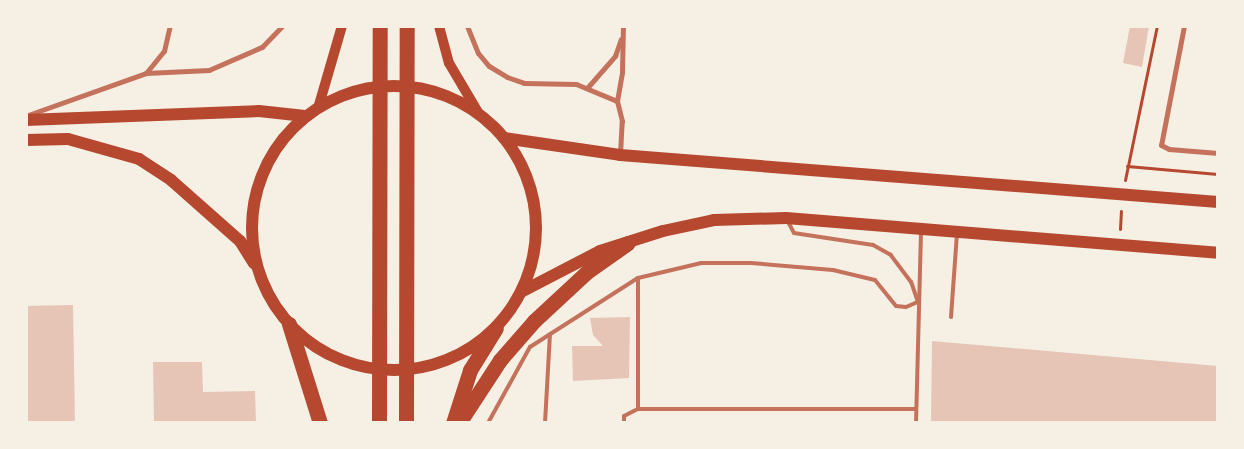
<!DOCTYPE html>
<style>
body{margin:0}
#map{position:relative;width:1244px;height:449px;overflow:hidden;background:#f6efe4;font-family:"Golos Text",sans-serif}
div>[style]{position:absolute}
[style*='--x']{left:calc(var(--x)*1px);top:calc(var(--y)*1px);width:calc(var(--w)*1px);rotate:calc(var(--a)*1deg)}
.building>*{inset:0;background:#e6c5b7}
.path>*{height:3px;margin:-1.5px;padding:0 1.5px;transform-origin:1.5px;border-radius:1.5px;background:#b5482f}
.service>*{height:4px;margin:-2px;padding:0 2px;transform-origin:2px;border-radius:2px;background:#c5725c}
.pedestrian>*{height:4.5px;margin:-2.25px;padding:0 2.25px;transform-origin:2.25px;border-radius:2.25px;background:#c5725c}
.minor>*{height:5px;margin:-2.5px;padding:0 2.5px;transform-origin:2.5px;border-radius:2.5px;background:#c5725c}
.secondary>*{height:10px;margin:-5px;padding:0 5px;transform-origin:5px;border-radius:5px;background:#b5482f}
.primary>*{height:12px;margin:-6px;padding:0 6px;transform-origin:6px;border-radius:6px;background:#b5482f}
.primary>.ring{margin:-6px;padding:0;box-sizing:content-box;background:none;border:12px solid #b5482f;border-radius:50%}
.motorway>*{height:15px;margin:-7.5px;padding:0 7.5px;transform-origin:7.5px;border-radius:7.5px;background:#b5482f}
span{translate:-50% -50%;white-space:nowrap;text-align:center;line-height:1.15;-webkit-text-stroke:4px #f6efe4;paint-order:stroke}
.frame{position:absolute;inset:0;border:28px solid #f6efe4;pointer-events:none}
</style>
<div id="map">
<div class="building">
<i style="clip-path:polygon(1130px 26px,1149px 26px,1142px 67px,1123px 63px)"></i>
<i style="clip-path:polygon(73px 305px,75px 423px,26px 423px,26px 306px)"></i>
<i style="clip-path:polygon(630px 317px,629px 378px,573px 381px,572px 346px,603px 346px,593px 335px,590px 318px)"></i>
<i style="clip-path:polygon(932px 341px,1218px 366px,1218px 423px,931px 423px)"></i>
<i style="clip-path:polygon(153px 362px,202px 362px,203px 392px,255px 391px,256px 423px,154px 423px)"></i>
</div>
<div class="path">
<i style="--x:1127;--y:166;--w:91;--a:5"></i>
<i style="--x:1125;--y:180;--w:157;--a:-78.3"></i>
<i style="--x:1120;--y:229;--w:18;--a:-87"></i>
</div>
<div class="service">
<i style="--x:638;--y:278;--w:131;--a:90"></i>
<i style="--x:951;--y:317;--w:83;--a:-85.9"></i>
<i style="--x:488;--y:423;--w:87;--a:-61.1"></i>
<i style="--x:530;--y:347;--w:128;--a:-32.6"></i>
<i style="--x:638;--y:278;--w:65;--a:-13.4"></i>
<i style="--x:701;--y:263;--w:50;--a:0"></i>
<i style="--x:751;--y:263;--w:82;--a:4.9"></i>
<i style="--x:833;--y:270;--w:43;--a:13.4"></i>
<i style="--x:875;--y:280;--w:33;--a:51"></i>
<i style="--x:896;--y:306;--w:10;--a:6"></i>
<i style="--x:906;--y:307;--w:13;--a:-23"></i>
<i style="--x:918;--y:302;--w:21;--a:-109"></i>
<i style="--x:911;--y:282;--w:34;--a:-127"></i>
<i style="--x:891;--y:255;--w:21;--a:-151"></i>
<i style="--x:873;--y:245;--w:80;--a:-171.4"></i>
<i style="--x:794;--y:233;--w:15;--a:-118"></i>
<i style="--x:545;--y:423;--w:89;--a:-86.8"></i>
<i style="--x:624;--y:423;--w:7;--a:-90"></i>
<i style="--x:624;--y:416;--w:16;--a:-27"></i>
<i style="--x:638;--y:409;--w:278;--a:0"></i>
<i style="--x:916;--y:423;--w:192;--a:-88.5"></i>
</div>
<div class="pedestrian">
<i style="--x:146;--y:73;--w:63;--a:-2.7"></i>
<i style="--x:209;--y:70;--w:58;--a:-23.5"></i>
<i style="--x:262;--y:47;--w:29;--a:-46"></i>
</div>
<div class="minor">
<i style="--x:467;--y:26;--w:29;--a:68"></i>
<i style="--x:478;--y:53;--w:17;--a:50"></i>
<i style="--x:489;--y:66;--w:21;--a:31"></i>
<i style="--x:507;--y:77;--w:18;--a:19"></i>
<i style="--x:524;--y:83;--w:52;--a:1.1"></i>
<i style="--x:576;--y:84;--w:44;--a:22.5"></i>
<i style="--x:1184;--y:26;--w:121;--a:100.9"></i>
<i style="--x:1161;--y:145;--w:9;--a:27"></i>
<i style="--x:1169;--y:149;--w:49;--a:4.7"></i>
<i style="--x:587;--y:88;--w:43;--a:-48.8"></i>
<i style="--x:615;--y:56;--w:18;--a:-71"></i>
<i style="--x:28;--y:115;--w:125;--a:-19.6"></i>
<i style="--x:146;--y:73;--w:28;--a:-51"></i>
<i style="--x:164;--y:51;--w:26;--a:-77"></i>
<i style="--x:620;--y:154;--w:33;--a:-87"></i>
<i style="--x:622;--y:121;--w:21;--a:-104"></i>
<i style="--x:617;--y:101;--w:29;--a:-80"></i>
<i style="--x:622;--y:72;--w:46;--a:-88.8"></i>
</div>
<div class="secondary">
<i style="--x:439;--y:26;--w:38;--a:75"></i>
<i style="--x:449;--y:63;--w:59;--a:59.5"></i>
<i style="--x:319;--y:105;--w:82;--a:-73.8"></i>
</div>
<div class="primary">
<i class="ring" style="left:252px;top:86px;width:272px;height:272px"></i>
<i style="--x:26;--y:120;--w:233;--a:-2.2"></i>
<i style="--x:259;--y:111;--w:46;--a:6.2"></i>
<i style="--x:504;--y:138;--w:117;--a:8.3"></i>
<i style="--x:620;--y:155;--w:600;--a:4.49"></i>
<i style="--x:26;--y:140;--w:42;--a:-1.4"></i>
<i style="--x:68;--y:139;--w:74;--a:15.7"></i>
<i style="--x:139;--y:159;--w:38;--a:33"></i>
<i style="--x:171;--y:180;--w:92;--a:41.5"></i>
<i style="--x:240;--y:241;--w:26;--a:58"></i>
<i style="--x:521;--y:292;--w:89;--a:-27.4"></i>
<i style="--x:600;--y:251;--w:66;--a:-17.6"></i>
<i style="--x:663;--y:231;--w:52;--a:-12.2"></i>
<i style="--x:714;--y:220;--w:72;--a:-1.6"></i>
<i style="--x:786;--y:218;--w:433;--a:4.6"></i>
</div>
<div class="motorway">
<i style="--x:289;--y:324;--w:104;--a:72.6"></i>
<i style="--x:379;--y:423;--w:397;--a:-89.9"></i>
<i style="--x:406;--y:423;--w:397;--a:-89.9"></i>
<i style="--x:453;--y:423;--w:56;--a:-72.2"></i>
<i style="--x:470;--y:370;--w:49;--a:-58.2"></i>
<i style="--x:459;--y:423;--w:75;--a:-56.9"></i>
<i style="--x:500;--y:360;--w:52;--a:-48.9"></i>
<i style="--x:534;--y:321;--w:72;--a:-42.8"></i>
<i style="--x:587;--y:272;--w:50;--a:-35.3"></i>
</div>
<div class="frame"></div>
</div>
